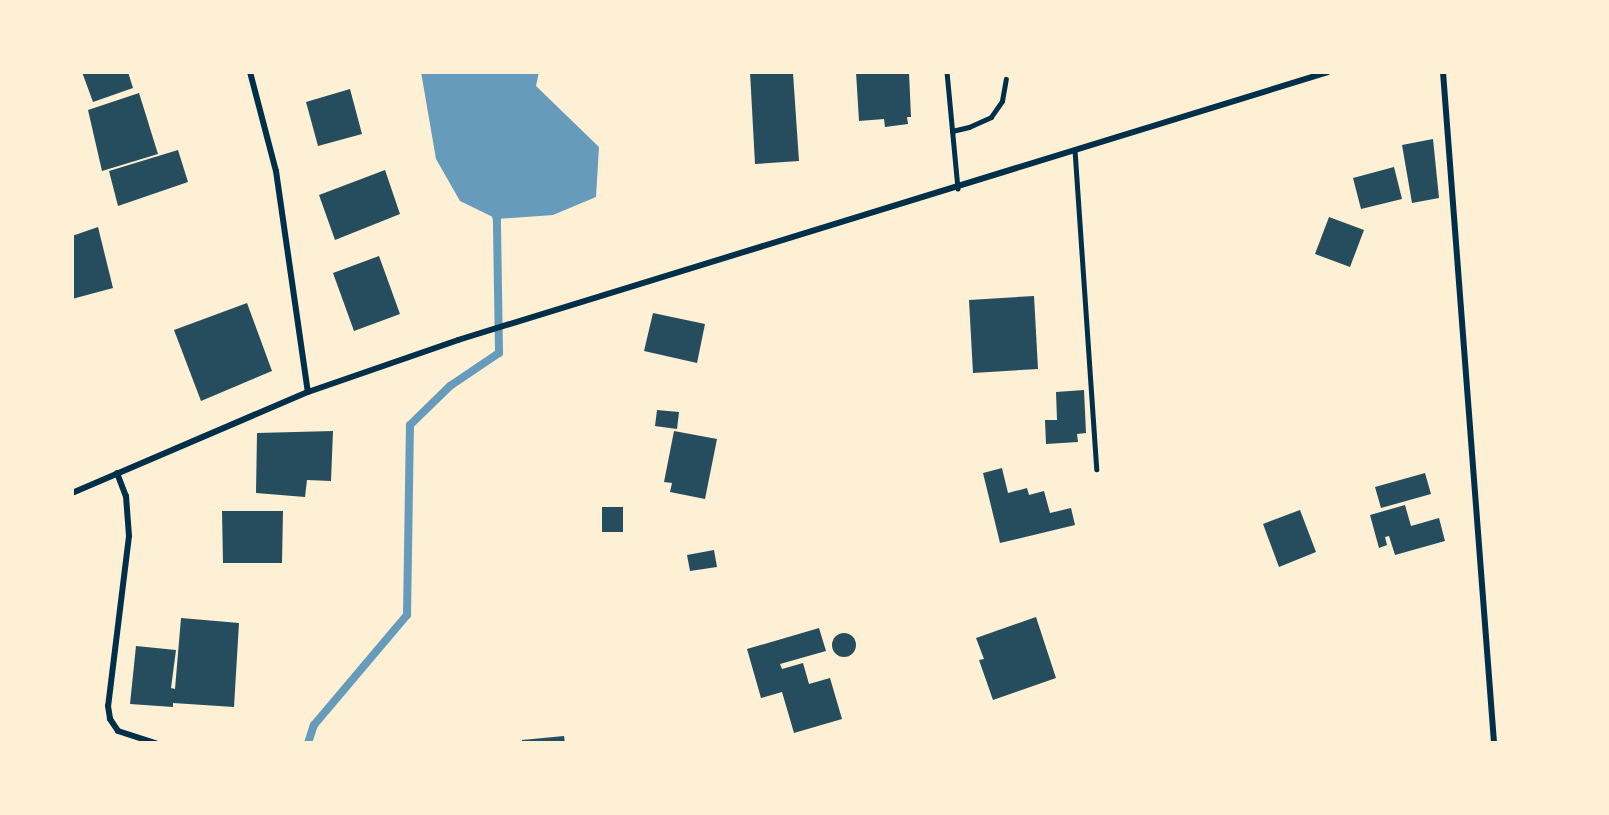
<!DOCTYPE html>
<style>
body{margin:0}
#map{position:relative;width:1609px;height:815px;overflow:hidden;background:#fdf0d5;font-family:Cabin,sans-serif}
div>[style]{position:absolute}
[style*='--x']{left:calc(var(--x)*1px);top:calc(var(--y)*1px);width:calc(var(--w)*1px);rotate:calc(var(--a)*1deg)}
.water>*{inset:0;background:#669bbc}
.stream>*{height:8px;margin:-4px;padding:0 4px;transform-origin:4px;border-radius:4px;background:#669bbc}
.building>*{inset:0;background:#264d5e}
.round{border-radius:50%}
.service>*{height:4.5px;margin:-2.25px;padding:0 2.25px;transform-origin:2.25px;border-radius:2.25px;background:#003049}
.minor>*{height:6px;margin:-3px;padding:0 3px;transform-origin:3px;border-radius:3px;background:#003049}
span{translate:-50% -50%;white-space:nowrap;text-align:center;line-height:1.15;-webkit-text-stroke:4.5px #fdf0d5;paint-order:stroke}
.frame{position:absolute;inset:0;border:74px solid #fdf0d5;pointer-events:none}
</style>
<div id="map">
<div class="water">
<i style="clip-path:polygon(421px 72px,539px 72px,536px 86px,599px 147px,596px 197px,553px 215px,497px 219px,460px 201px,436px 159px)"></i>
</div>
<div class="stream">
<i style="--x:308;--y:743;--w:19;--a:-72"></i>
<i style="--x:314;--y:725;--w:144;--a:-49.8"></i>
<i style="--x:407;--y:615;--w:190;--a:-89.1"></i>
<i style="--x:410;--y:425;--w:56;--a:-44.3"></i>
<i style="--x:450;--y:386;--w:59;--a:-34"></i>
<i style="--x:499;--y:353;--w:134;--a:-90.9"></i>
<i style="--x:497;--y:219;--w:9;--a:-111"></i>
</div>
<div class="building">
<i style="clip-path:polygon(82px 72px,128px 72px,133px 88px,93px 102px)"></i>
<i style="clip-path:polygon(750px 72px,793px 73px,799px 161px,755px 164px)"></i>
<i style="clip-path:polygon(856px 72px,909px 72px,911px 117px,907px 117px,908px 124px,885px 127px,884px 119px,859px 121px)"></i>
<i style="clip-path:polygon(350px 89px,362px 134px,318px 146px,306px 102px)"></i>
<i style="clip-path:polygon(139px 93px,158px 154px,102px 171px,88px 110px)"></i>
<i style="clip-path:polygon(1433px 139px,1439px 198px,1412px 203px,1402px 145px)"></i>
<i style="clip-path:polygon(178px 150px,188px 182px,118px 206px,109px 171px)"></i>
<i style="clip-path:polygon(1394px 167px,1402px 199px,1361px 209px,1353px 178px)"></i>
<i style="clip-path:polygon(385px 170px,400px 214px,335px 240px,319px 195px)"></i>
<i style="clip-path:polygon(1329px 217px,1364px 230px,1350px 267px,1315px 254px)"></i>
<i style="clip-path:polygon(98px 227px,113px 288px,72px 299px,72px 236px)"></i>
<i style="clip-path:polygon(379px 256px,400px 314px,354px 331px,333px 273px)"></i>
<i style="clip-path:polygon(1034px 296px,1038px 369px,973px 373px,969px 300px)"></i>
<i style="clip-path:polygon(247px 303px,272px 371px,201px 401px,174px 330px)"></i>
<i style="clip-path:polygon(653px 313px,705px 324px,697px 363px,644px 351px)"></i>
<i style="clip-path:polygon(1084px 390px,1086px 433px,1077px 434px,1078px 442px,1046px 444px,1045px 420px,1057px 420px,1056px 392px)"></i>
<i style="clip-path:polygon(657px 410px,679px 412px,677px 429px,655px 426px)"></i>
<i style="clip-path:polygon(333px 431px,331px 481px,307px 480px,305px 497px,256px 493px,257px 433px)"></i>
<i style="clip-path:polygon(674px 431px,717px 439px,705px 499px,670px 492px,672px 483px,664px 482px)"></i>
<i style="clip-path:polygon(1002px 468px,1008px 493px,1027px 488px,1029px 495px,1044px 491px,1050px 513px,1071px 508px,1075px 525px,1000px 543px,983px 473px)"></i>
<i style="clip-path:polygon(1425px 473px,1431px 494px,1381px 508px,1375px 487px)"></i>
<i style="clip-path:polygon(1405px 505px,1411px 526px,1439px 518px,1445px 541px,1395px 555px,1389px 536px,1385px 537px,1387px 545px,1379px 548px,1370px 515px)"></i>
<i style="clip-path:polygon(602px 507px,623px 507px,623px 532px,602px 532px)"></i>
<i style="clip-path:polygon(1300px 510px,1316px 552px,1279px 567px,1263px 524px)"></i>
<i style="clip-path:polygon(222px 511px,283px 511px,282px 563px,223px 563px)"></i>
<i style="clip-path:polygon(714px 550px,717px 567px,690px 571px,687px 555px)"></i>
<i style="clip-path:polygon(1036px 617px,1056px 678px,993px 700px,979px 660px,984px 659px,976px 638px)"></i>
<i style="clip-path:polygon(181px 618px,239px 623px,234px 707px,173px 703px,173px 707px,130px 704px,136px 646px,176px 650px,171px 688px,175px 689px)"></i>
<i style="clip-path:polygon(819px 628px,826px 651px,780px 664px,782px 669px,803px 663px,809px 684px,830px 678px,842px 719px,794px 733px,782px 692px,761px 698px,747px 649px)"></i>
<i class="round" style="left:832px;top:633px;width:24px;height:24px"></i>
<i style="clip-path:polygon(564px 736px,565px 743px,522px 743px,522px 740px)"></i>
</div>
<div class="service">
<i style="--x:947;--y:72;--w:117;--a:84.6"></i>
<i style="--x:952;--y:131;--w:17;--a:-13"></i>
<i style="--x:969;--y:127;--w:24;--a:-24"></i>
<i style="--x:991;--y:117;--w:19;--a:-55"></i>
<i style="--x:1002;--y:101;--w:22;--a:-80"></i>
<i style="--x:1075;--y:150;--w:320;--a:86.1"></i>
</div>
<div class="minor">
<i style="--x:250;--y:72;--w:102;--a:75.3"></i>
<i style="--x:276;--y:171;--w:223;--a:81.8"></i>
<i style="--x:1443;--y:72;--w:673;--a:85.65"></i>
<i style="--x:117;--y:473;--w:25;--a:69"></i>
<i style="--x:126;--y:496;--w:40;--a:85.7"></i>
<i style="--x:129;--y:536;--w:171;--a:97"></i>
<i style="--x:108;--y:706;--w:13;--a:81"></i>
<i style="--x:110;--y:719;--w:14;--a:56"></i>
<i style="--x:118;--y:731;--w:40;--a:18"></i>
<i style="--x:72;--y:493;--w:257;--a:-23.2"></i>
<i style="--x:308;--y:392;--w:159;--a:-19.1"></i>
<i style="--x:458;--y:340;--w:910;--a:-17.12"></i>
</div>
<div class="frame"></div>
</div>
